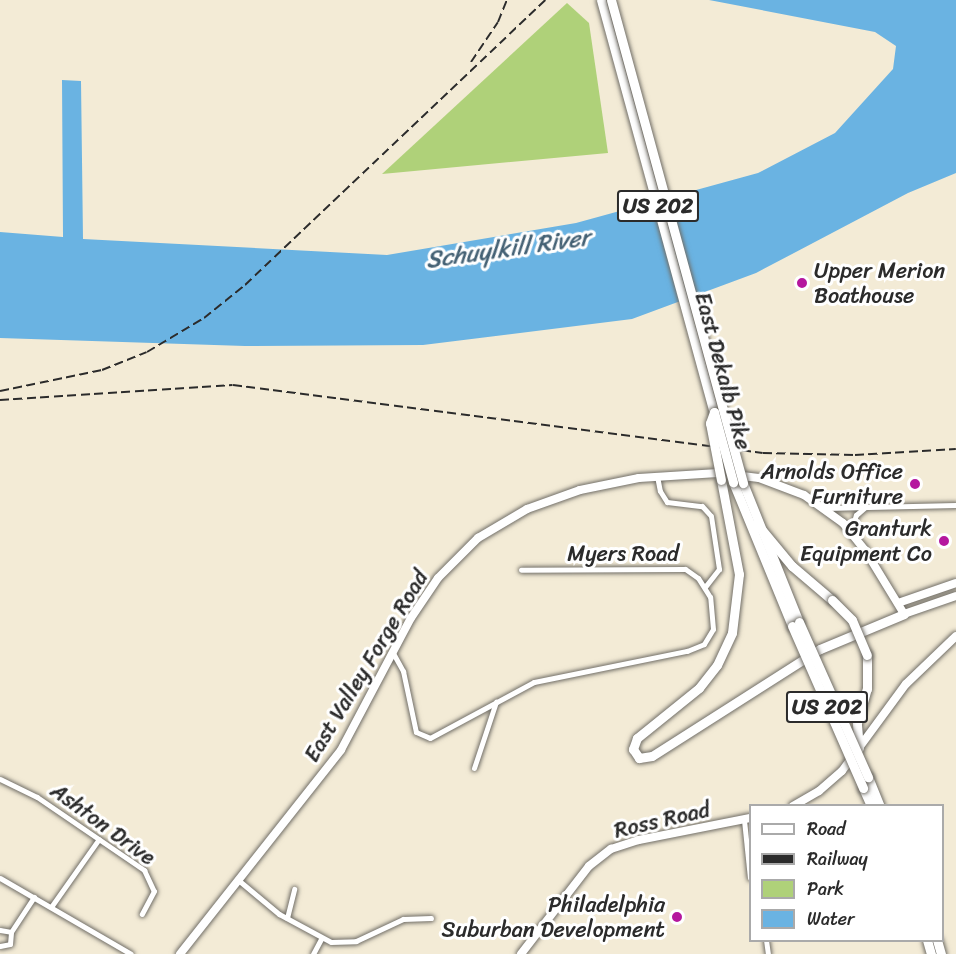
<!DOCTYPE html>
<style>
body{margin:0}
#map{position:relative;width:956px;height:954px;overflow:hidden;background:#f3ebd6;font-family:Sriracha,sans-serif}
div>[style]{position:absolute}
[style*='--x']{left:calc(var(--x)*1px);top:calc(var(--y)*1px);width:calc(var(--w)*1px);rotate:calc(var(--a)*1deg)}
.green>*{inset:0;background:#afd179}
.water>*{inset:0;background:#6ab3e2}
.roads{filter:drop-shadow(0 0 2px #716e67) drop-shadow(0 0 2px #716e67)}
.street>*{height:5px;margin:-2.5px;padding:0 2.5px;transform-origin:2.5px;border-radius:2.5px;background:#fff}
.secondary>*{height:8px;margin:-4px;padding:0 4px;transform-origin:4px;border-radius:4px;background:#fff}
.highway>*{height:9px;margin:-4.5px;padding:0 4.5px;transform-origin:4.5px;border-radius:4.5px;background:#fff}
.rail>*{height:2px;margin-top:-1px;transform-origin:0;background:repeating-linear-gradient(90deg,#2b2b2b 0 9px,transparent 0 13.5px)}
.bridges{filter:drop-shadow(0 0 2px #716e67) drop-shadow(0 0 2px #716e67)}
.highway-bridge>*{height:9px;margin:-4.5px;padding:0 4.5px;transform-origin:4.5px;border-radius:4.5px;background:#fff}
.dots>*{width:16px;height:16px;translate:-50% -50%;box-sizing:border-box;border:3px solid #fff;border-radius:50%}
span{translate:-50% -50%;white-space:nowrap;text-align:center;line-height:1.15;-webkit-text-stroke:6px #fff;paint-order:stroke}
.shield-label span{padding:2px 4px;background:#fff;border:2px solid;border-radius:4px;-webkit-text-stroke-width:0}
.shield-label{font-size:21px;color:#2b2b2b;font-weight:700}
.poi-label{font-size:22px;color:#2b2b2b}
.left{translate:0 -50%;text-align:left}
.right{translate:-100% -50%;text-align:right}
.street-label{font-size:22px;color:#2b2b2b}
.water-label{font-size:24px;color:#446174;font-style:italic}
.legend{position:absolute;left:749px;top:804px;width:195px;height:138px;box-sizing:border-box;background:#fff;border:2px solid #aaa;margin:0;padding:8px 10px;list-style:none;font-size:18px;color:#2b2b2b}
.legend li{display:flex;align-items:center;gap:12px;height:30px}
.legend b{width:30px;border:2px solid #aaa}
</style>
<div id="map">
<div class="green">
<i style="clip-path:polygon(567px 3px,589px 23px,608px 153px,382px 174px)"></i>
</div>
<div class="water">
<i style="clip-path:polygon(709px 0,956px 0,956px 173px,908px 193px,756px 273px,632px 319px,423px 345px,245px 346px,0 338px,0 232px,63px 237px,62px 80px,81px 81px,83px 239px,387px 255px,576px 223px,758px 173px,835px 133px,893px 69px,896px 46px,875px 32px)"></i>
</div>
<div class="roads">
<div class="street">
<i style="--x:657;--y:476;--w:15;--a:79"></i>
<i style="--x:660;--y:491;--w:13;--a:58"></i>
<i style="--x:667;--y:502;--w:35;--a:7"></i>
<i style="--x:702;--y:506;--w:13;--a:48"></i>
<i style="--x:711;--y:516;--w:54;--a:81.4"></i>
<i style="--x:719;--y:569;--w:23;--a:128"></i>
<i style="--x:825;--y:508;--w:131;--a:-1.3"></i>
<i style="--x:851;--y:531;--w:17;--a:-73"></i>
<i style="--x:856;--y:515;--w:11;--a:-41"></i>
<i style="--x:393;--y:653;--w:21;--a:61"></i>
<i style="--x:403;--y:671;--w:62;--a:78"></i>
<i style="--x:416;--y:732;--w:15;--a:23"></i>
<i style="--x:430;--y:738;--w:118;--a:-28.3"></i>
<i style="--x:534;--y:682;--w:156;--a:-11.5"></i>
<i style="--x:687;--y:651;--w:18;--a:-22"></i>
<i style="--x:704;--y:644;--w:17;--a:-59"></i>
<i style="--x:713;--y:629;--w:32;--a:-95"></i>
<i style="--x:710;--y:597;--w:22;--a:-122"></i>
<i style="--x:698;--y:578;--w:16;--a:-145"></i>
<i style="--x:685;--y:569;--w:164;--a:179.7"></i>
<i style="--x:474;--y:768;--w:70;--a:-71.6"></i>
<i style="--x:0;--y:779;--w:41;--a:25.9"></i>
<i style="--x:37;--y:797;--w:130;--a:34.3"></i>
<i style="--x:144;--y:870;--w:23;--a:65"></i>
<i style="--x:154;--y:891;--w:26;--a:118"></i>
<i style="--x:744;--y:820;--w:58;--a:84.1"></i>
<i style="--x:0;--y:878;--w:151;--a:30.1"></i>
<i style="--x:237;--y:879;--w:55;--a:39.8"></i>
<i style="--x:279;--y:914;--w:59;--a:28.3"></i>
<i style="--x:331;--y:942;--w:25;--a:-2"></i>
<i style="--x:356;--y:941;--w:52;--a:-25.1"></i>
<i style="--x:403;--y:919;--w:28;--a:-2"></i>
<i style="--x:51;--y:907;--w:83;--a:-54.8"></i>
<i style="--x:287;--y:918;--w:30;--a:-76"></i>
<i style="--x:0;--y:930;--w:11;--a:10"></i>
<i style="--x:766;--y:940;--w:14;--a:82"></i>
<i style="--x:0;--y:946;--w:10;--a:-11"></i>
<i style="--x:10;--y:944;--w:12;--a:-85"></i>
<i style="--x:11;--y:932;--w:42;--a:-56.7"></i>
<i style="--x:313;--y:954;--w:17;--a:-62"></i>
</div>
<div class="secondary">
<i style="--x:898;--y:603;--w:61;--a:-19"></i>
<i style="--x:793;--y:806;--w:30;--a:-30"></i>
<i style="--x:819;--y:791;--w:30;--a:-41"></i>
<i style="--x:842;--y:771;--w:108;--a:-53.7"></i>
<i style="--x:906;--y:684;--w:69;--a:-43.8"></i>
<i style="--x:180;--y:954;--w:260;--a:-51.7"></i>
<i style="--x:341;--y:750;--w:149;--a:-62.1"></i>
<i style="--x:411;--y:618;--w:48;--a:-56"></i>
<i style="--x:438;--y:578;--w:57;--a:-45"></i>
<i style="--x:478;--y:538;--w:57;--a:-30.6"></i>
<i style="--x:527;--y:509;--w:56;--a:-19.7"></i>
<i style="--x:580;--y:490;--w:60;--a:-11.5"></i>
<i style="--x:639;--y:478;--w:79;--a:-3.6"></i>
<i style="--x:718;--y:473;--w:41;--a:7"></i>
<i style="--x:759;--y:478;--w:48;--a:20.7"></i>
<i style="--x:804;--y:495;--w:48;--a:35.7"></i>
<i style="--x:843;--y:523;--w:35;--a:51"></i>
<i style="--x:865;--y:550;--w:75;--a:58.6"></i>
<i style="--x:904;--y:614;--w:55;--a:-19.1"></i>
<i style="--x:521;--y:954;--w:111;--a:-52.3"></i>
<i style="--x:589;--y:866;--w:28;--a:-38"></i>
<i style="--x:611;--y:849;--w:29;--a:-18"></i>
<i style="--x:639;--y:840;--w:113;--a:-11.2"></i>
</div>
<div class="highway">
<i style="--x:601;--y:0;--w:427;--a:74.7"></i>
<i style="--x:721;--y:480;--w:96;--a:79.2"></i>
<i style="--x:739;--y:574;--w:59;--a:96.8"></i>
<i style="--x:732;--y:633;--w:35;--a:115"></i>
<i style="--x:717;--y:665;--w:29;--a:128"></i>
<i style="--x:699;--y:688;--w:80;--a:141.1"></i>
<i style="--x:637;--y:738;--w:12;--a:110"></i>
<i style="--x:633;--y:749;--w:11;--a:56"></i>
<i style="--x:639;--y:758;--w:13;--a:-9"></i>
<i style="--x:652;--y:756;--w:199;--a:-32.5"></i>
<i style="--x:820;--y:649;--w:91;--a:-22.6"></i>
<i style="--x:733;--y:482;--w:156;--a:67.7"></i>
<i style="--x:743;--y:483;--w:150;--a:68.1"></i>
<i style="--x:757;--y:524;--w:55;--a:50.2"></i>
<i style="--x:792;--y:566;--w:52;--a:40.4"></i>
<i style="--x:859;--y:748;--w:25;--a:-95"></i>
<i style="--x:857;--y:723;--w:35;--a:-74"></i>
<i style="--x:867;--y:689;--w:34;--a:-90"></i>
<i style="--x:868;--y:777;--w:31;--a:68"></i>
<i style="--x:863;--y:788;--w:20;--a:66"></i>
<i style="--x:927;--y:940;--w:15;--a:74"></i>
<i style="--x:937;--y:940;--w:15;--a:74"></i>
</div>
</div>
<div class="rail">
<i style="--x:471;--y:62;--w:48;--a:-56"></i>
<i style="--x:498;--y:22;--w:24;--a:-68"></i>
<i style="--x:0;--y:391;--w:104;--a:-11.6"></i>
<i style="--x:102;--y:370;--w:48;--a:-21.8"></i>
<i style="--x:147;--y:352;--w:66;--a:-30.8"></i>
<i style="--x:204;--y:318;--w:53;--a:-38.8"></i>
<i style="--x:245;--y:285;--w:414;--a:-43.5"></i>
<i style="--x:0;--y:400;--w:233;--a:-3.7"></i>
<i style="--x:233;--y:385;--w:534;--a:7.31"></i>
<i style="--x:763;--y:453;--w:92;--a:1.2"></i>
<i style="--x:855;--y:455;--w:101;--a:-3.4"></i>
</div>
<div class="bridges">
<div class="highway-bridge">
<i style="--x:611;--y:0;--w:501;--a:74.71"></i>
<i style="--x:714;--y:412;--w:73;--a:74.8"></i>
<i style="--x:714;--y:412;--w:12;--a:110"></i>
<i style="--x:710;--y:423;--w:58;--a:79.1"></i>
<i style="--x:832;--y:600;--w:28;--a:45"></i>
<i style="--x:852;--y:620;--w:38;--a:67"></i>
<i style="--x:799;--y:622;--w:170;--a:66"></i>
<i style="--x:792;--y:626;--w:177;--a:66.3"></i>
</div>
</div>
<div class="dots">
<i style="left:802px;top:283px;background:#b5179e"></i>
<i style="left:915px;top:484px;background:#b5179e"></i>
<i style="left:944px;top:541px;background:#b5179e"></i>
<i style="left:677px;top:917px;background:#b5179e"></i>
</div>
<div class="shield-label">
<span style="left:658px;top:206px">US 202</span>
<span style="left:827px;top:707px">US 202</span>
</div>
<div class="poi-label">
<span class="left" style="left:814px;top:283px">Upper Merion<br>Boathouse</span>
<span class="right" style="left:903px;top:484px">Arnolds Office<br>Furniture</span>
<span class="right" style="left:932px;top:541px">Granturk<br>Equipment Co</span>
<span class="right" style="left:665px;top:917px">Philadelphia<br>Suburban Development</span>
</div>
<div class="street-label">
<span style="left:723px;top:371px;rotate:75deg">East Dekalb Pike</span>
<span style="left:623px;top:554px">Myers Road</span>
<span style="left:366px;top:666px;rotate:-59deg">East Valley Forge Road</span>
<span style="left:662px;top:820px;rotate:-13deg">Ross Road</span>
<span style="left:103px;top:824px;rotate:36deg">Ashton Drive</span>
</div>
<div class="water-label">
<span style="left:508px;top:249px;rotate:-8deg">Schuylkill River</span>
</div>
<ul class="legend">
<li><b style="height:8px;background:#fff"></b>Road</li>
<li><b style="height:8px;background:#2b2b2b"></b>Railway</li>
<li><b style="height:16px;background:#afd179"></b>Park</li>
<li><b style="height:16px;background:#6ab3e2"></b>Water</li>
</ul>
</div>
